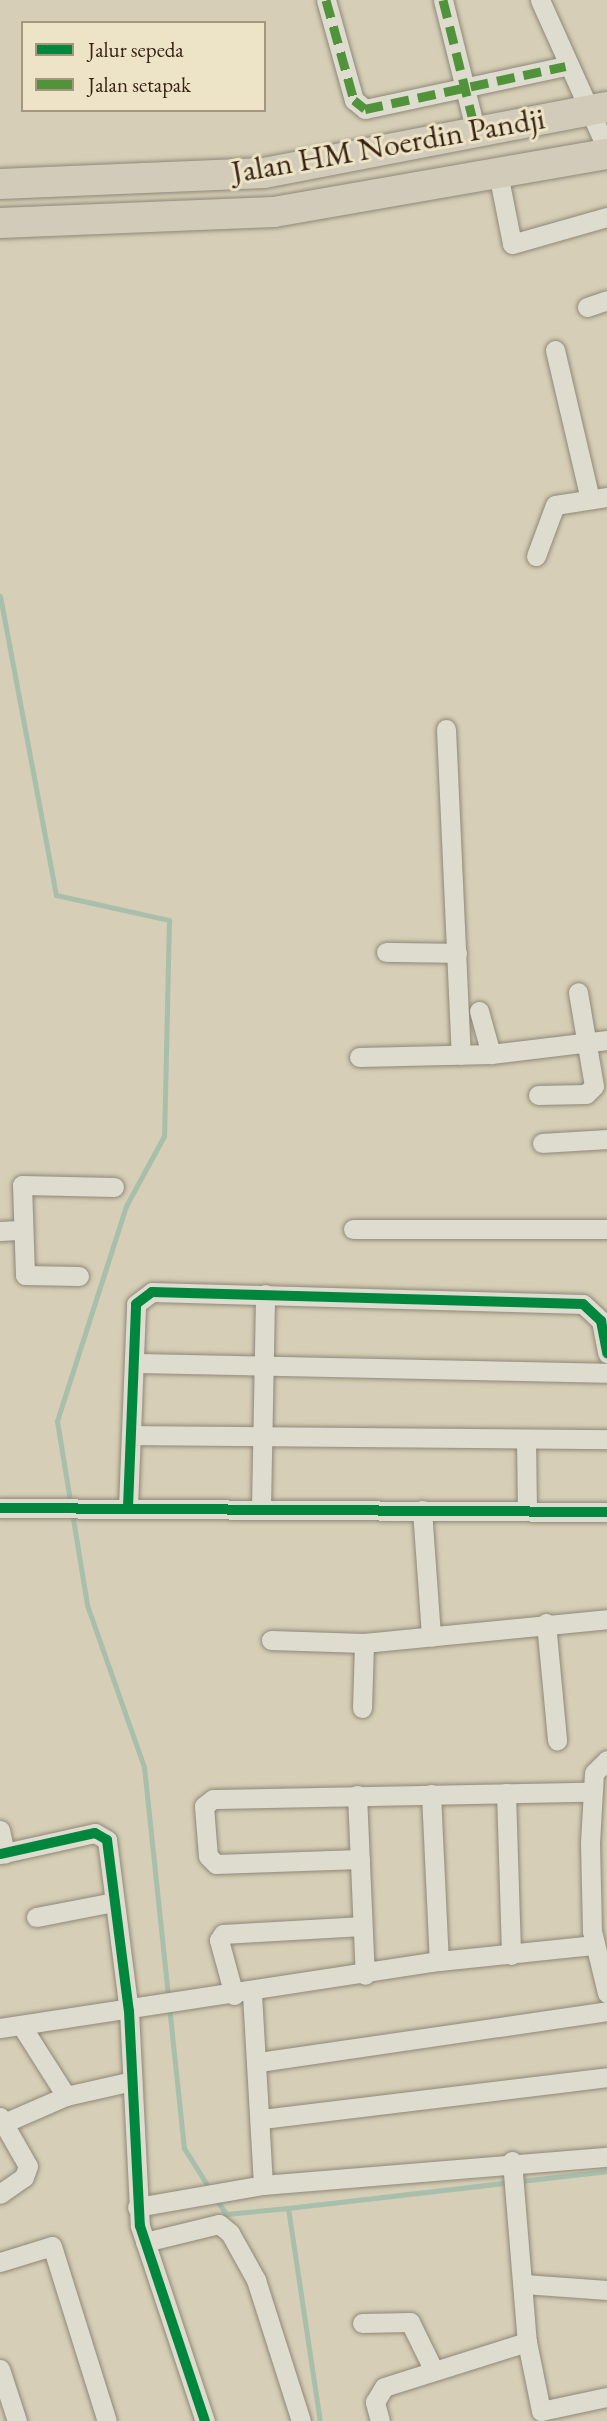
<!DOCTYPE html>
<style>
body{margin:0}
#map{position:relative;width:607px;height:2421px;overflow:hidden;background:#d6ceb6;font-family:"EB Garamond",serif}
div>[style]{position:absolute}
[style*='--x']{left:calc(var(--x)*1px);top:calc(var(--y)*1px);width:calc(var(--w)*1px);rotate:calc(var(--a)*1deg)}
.stream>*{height:5px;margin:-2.5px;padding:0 2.5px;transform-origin:2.5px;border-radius:2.5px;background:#a8bfac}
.roads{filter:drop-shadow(0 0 2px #8f8878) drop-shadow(0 0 2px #8f8878)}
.minor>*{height:19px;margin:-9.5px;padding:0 9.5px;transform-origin:9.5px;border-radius:9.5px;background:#dedbcf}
.primary>*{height:30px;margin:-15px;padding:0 15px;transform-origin:15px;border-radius:15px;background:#d3cbba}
.quiet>*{height:9px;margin-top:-4.5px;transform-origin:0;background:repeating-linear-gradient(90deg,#50933a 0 18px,transparent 0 27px)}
.cycleway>*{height:10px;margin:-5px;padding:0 5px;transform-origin:5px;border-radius:5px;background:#00873e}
span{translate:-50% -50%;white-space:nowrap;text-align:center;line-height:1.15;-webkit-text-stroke:6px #ede3c6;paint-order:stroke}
.street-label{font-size:32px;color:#362214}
.legend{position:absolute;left:21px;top:21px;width:245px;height:91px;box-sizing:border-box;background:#ede3c6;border:2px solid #a4967f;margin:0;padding:9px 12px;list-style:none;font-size:21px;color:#362214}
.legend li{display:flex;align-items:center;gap:14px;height:35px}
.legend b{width:35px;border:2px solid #a4967f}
</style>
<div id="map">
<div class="stream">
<i style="--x:0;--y:596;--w:304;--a:79.4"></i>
<i style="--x:56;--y:895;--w:116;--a:12.5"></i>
<i style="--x:169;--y:920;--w:216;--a:91.3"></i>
<i style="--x:164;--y:1136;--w:80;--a:118.5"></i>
<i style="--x:126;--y:1206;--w:226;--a:107.8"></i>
<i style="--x:57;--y:1421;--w:186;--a:80.7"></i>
<i style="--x:87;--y:1605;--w:172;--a:70.6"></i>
<i style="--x:144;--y:1767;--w:231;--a:84"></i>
<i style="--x:169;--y:2006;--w:143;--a:84"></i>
<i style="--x:184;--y:2148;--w:51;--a:57.9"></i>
<i style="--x:216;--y:2199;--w:18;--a:56"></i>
<i style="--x:226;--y:2214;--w:62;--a:-5.5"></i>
<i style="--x:288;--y:2208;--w:215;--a:81.5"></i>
<i style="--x:288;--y:2208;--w:321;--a:-6.6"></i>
</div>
<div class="roads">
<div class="minor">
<i style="--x:326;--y:0;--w:104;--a:74.4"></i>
<i style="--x:354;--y:100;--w:14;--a:39"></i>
<i style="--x:365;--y:109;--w:205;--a:-12.1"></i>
<i style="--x:443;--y:0;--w:136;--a:76"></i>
<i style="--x:540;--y:0;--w:163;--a:65.8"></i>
<i style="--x:498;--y:173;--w:72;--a:78.8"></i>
<i style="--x:512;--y:244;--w:99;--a:-15.9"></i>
<i style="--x:587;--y:307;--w:21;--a:-19"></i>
<i style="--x:555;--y:350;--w:153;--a:76.8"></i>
<i style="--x:536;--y:556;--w:54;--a:-69.6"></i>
<i style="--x:555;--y:505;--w:53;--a:-8.7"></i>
<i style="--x:446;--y:729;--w:326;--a:87.4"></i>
<i style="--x:386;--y:952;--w:71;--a:0.8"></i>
<i style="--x:479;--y:1011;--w:45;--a:74.4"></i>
<i style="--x:359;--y:1057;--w:132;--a:-1.3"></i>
<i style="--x:491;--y:1054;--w:117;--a:-6.9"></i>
<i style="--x:538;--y:1095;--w:48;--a:-1.2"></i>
<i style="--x:586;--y:1094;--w:11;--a:-45"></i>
<i style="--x:594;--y:1086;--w:95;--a:-99.7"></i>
<i style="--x:542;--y:1143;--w:65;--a:-3.5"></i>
<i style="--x:353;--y:1229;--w:254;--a:0"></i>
<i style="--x:0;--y:1231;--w:22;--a:-3"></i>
<i style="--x:79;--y:1276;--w:54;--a:-178.9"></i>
<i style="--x:25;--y:1275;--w:90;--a:-91.9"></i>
<i style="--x:22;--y:1185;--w:92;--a:1.2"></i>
<i style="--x:136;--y:1363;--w:471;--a:1.2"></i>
<i style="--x:132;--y:1435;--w:475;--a:0.5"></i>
<i style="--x:526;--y:1440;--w:71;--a:89.2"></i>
<i style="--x:128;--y:1507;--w:203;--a:-87.7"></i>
<i style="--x:136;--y:1304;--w:20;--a:-37"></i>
<i style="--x:152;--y:1292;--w:431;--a:1.6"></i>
<i style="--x:583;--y:1304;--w:25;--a:43"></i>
<i style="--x:601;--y:1321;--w:33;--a:79"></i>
<i style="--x:0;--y:1508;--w:607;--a:0.38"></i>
<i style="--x:261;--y:1508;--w:214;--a:-88.9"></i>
<i style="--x:422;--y:1510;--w:127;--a:85.9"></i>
<i style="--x:546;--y:1623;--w:118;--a:84.6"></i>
<i style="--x:271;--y:1640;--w:93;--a:1.8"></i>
<i style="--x:364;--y:1643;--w:244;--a:-5.6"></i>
<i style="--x:362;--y:1708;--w:65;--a:-88.2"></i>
<i style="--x:607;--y:1760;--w:18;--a:135"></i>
<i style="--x:594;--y:1773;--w:70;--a:93.3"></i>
<i style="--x:590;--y:1843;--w:88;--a:88.7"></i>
<i style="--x:592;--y:1931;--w:64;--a:76.4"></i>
<i style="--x:506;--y:1793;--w:162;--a:88.2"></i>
<i style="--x:431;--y:1794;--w:167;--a:87.3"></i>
<i style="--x:357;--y:1795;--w:180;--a:87.5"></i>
<i style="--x:0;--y:1830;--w:24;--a:78"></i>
<i style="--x:0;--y:1854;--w:97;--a:-12.5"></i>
<i style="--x:95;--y:1833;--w:14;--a:30"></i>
<i style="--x:107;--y:1840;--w:172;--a:82.7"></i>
<i style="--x:129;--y:2011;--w:215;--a:87.1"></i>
<i style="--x:140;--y:2226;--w:206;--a:71.6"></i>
<i style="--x:360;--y:1859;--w:144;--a:178"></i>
<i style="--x:216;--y:1864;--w:11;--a:-135"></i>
<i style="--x:208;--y:1856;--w:50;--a:-94.6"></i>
<i style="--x:204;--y:1806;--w:11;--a:-38"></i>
<i style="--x:213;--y:1799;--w:377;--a:-1.1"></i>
<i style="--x:36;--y:1917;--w:79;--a:-10.9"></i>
<i style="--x:252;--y:1994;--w:191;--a:86.7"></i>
<i style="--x:263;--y:2185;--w:345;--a:-4.7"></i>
<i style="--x:234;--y:1995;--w:57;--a:-105.3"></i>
<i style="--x:219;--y:1940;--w:7;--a:-56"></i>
<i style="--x:223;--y:1934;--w:139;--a:-3.3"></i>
<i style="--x:21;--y:2025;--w:84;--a:57.6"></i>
<i style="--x:0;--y:2028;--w:444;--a:-8.7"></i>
<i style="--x:439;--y:1961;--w:157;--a:-5.9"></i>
<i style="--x:259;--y:2062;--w:352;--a:-8.3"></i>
<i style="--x:0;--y:2117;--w:56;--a:60.3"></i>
<i style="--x:28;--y:2166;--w:12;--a:110"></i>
<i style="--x:24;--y:2177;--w:29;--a:145"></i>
<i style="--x:262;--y:2119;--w:348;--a:-6.9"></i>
<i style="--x:4;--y:2123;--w:68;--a:-23.5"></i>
<i style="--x:66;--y:2096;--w:68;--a:-12.8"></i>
<i style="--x:512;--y:2161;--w:182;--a:85.3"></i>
<i style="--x:527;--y:2342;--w:70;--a:78.5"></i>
<i style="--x:541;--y:2411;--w:67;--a:-12"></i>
<i style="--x:137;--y:2207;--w:128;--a:-9.9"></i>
<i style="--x:145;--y:2242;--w:76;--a:-13.7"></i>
<i style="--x:219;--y:2224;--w:14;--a:39"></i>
<i style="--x:230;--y:2233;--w:54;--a:61"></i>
<i style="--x:256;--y:2280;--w:148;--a:72.3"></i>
<i style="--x:0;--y:2262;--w:54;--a:-17.1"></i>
<i style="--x:52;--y:2246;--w:183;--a:72.6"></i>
<i style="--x:524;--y:2284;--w:83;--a:4.1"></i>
<i style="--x:362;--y:2323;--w:48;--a:-1.2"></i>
<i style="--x:410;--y:2322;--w:50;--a:63.9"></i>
<i style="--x:0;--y:2369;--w:55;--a:71.9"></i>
<i style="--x:380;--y:2421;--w:20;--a:-105"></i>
<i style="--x:375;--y:2402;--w:17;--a:-59"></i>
<i style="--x:384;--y:2387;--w:150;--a:-17.5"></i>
</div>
<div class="primary">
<i style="--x:0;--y:184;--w:264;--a:-2.4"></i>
<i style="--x:264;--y:173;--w:349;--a:-10.9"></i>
<i style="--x:0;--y:223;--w:274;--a:-2.3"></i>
<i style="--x:274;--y:212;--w:338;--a:-9.9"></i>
</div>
</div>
<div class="quiet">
<i style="--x:326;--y:0;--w:104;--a:74.4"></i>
<i style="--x:354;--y:100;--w:14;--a:39"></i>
<i style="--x:365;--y:109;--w:205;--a:-12.1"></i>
<i style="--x:443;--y:0;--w:136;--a:76"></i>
</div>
<div class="cycleway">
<i style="--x:128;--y:1507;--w:203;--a:-87.7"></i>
<i style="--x:136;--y:1304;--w:20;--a:-37"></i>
<i style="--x:152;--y:1292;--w:431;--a:1.6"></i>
<i style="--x:583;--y:1304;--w:25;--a:43"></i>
<i style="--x:601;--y:1321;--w:33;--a:79"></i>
<i style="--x:0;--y:1508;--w:607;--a:0.38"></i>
<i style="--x:0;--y:1854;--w:97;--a:-12.5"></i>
<i style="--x:95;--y:1833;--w:14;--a:30"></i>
<i style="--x:107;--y:1840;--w:172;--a:82.7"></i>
<i style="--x:129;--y:2011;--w:215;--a:87.1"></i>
<i style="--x:140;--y:2226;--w:206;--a:71.6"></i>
</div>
<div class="street-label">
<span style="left:388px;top:145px;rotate:-10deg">Jalan HM Noerdin Pandji</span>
</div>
<ul class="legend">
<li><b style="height:9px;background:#00873e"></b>Jalur sepeda</li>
<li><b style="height:9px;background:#50933a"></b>Jalan setapak</li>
</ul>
</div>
